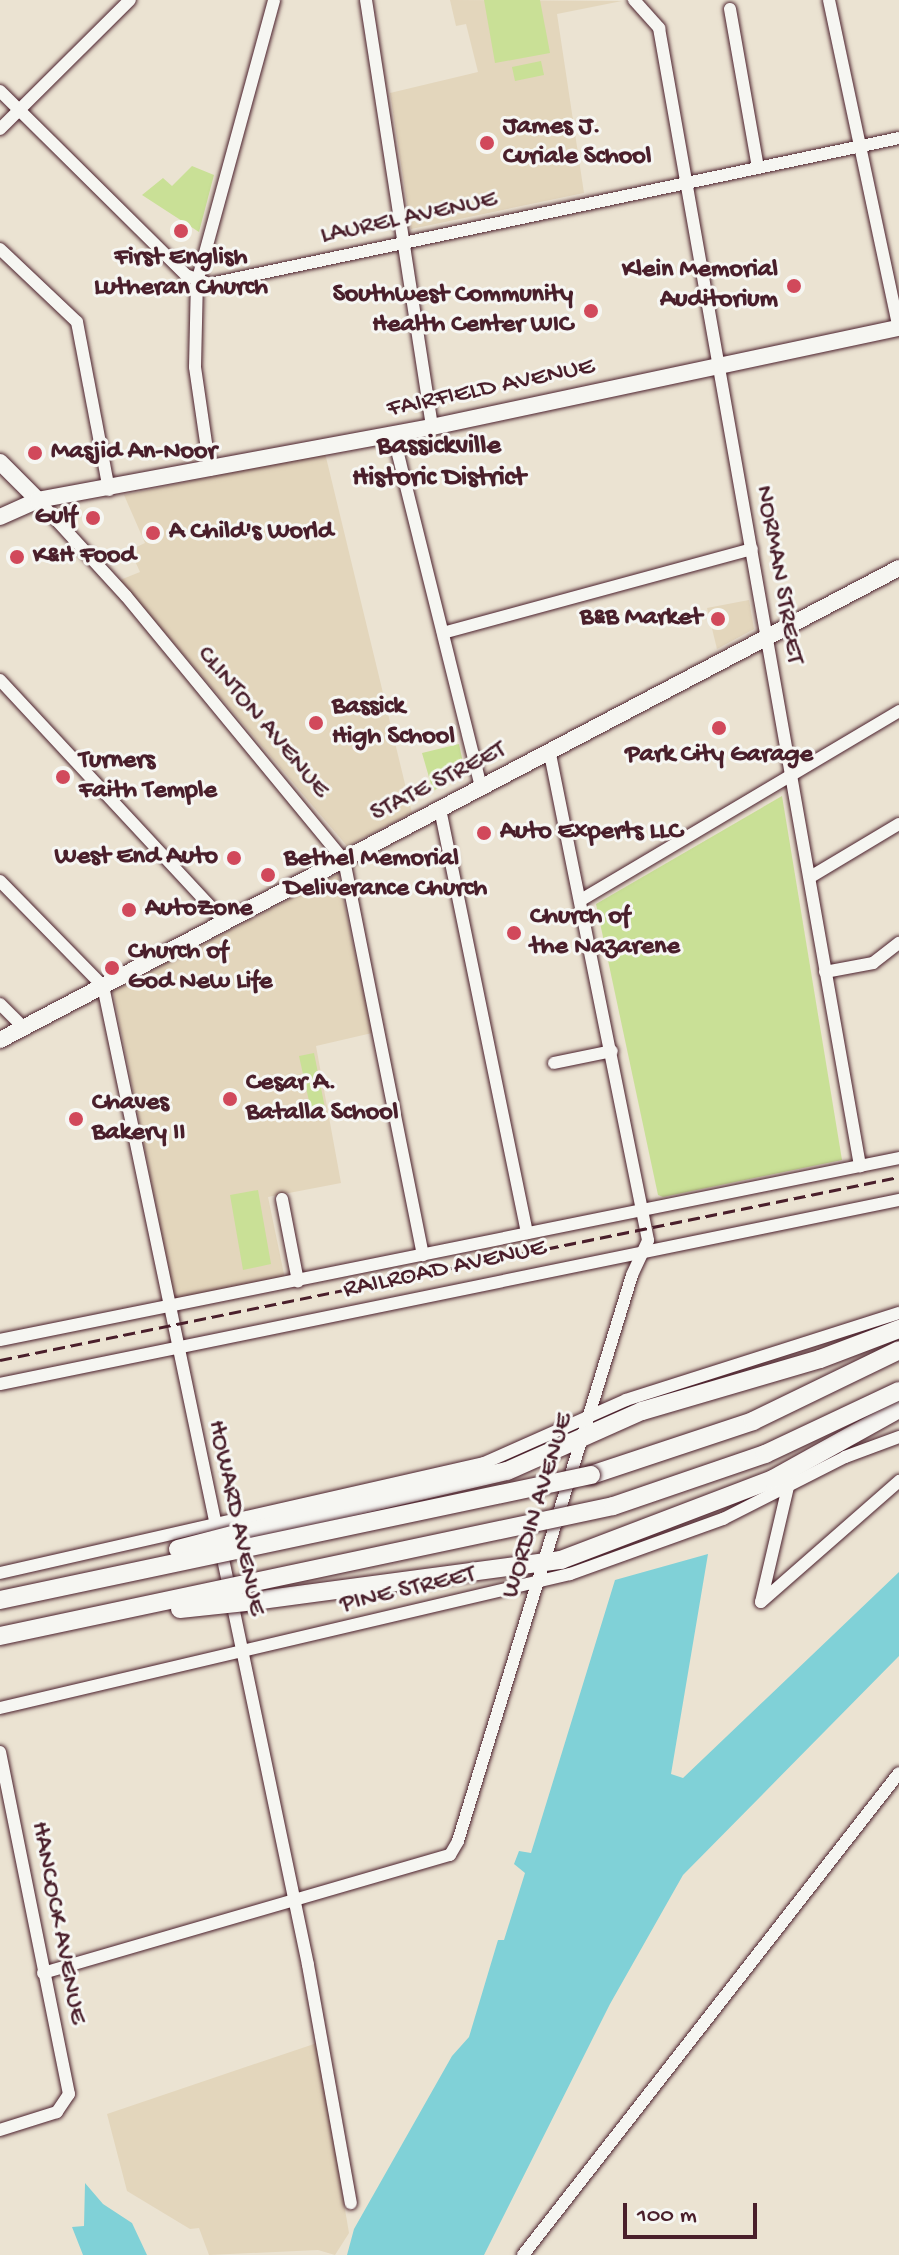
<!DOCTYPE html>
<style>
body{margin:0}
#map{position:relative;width:899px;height:2255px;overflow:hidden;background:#ebe3d2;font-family:"Gochi Hand",sans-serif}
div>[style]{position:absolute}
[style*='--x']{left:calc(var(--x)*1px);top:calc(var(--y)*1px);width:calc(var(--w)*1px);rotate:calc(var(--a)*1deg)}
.built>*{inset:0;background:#e3d6bc}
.green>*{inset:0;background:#c9e096}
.water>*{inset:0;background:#80d1d7}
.roads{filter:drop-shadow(0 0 2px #4a1f2b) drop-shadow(0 0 2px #4a1f2b)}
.minor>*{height:12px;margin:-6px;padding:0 6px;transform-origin:6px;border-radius:6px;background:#f6f6f2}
.major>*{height:16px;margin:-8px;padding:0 8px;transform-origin:8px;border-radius:8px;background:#f6f6f2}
.highway>*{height:18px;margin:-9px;padding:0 9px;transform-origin:9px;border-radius:9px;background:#f6f6f2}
.rail>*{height:3px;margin-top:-1.5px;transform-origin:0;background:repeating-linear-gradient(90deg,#4a1f2b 0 12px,transparent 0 18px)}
.bridges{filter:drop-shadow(0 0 2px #4a1f2b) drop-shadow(0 0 2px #4a1f2b)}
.highway-bridge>*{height:18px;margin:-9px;padding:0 9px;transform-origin:9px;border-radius:9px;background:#f6f6f2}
.dots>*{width:22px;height:22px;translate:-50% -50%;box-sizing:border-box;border:4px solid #f6f6f2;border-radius:50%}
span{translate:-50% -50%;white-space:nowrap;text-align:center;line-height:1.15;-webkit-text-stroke:6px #f6f6f2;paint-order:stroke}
.poi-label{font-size:26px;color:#4a1f2b;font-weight:700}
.left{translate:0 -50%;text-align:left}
.right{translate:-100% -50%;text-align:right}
.street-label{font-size:26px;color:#4a1f2b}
.neighbourhood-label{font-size:28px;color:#4a1f2b;font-weight:700}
.scale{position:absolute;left:623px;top:2203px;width:134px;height:36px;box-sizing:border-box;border:4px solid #4a1f2b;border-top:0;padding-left:10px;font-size:24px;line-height:28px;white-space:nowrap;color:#4a1f2b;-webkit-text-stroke:6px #f6f6f2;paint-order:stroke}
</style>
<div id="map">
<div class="built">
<i style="clip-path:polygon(450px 0,622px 1px,557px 14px,584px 193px,411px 229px,390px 93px,478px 72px,466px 24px,456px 26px)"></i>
<i style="clip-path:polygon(325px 453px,412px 813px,347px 846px,120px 580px,140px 572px,130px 550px,145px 543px,124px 495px)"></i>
<i style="clip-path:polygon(749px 600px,754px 629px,717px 649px,707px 608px)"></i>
<i style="clip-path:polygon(338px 874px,372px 1033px,316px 1046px,341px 1183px,268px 1197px,285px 1279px,175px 1299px,113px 991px)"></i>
<i style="clip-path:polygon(317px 2043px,349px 2233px,335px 2255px,318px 2250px,209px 2255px,199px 2228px,190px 2229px,127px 2191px,107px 2114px)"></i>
</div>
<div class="green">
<i style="clip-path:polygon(484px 0,540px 0,550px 53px,495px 63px)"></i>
<i style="clip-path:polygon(541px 61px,544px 75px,515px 81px,512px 67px)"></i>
<i style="clip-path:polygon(192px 166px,214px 175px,199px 232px,142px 195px,163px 178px,172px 186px)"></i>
<i style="clip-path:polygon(459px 744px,465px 772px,433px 791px,422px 753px)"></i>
<i style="clip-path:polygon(782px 796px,842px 1160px,663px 1197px,658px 1195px,596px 904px)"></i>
<i style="clip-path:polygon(314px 1053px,327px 1118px,313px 1119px,299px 1056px)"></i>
<i style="clip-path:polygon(258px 1190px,271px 1264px,243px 1270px,230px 1195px)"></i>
</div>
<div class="water">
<i style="clip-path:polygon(708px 1554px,671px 1774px,683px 1778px,899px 1572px,899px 1656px,683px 1875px,610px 2004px,484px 2255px,347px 2255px,354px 2229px,452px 2056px,469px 2037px,498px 1940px,504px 1940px,525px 1873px,514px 1864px,519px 1851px,531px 1853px,615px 1580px)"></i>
<i style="clip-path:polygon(85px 2183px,103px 2204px,132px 2223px,147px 2255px,83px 2255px,72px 2227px,84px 2226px)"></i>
</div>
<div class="roads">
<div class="minor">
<i style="--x:366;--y:0;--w:432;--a:81.2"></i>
<i style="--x:634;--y:0;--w:38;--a:48"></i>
<i style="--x:659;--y:28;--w:1156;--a:79.98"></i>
<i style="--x:829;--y:0;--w:336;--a:78"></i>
<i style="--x:730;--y:9;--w:161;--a:80"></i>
<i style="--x:0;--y:91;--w:262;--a:44.7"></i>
<i style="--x:186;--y:275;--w:26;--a:21"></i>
<i style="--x:210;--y:284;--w:704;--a:-11.96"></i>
<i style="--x:0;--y:129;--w:183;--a:-44.8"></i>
<i style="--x:0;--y:249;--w:106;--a:43.5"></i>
<i style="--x:77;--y:322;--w:171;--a:79.2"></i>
<i style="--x:393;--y:434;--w:365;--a:76"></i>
<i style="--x:210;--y:470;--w:104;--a:-98.3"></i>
<i style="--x:195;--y:367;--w:85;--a:-88.7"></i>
<i style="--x:197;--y:282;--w:292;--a:-74.7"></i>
<i style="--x:38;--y:500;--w:130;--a:47.5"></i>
<i style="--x:126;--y:596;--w:342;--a:50.5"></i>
<i style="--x:344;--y:860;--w:403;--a:78.7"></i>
<i style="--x:443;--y:633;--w:320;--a:-15.2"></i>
<i style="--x:0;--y:680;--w:330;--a:47.1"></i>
<i style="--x:440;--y:809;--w:433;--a:78.4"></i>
<i style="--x:812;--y:876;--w:101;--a:-30.9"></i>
<i style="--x:0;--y:881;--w:147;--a:45.6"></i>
<i style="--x:103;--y:986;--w:1000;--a:78.17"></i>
<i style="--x:308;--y:1965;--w:242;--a:79.8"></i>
<i style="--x:581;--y:900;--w:370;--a:-30.7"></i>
<i style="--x:825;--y:972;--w:49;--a:-10.6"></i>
<i style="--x:873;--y:963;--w:33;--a:-38"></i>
<i style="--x:0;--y:1004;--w:33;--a:45"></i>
<i style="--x:554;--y:1063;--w:59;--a:-11.7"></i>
<i style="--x:282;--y:1199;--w:84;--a:79"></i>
<i style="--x:0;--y:1340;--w:917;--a:-11.44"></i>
<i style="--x:0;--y:1384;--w:918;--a:-11.57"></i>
<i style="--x:0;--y:1573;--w:496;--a:-12.8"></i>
<i style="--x:484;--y:1463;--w:155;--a:-23.9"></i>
<i style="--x:626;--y:1400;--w:287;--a:-17.7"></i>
<i style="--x:761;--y:1602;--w:184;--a:-41.2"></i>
<i style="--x:761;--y:1602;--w:118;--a:-76.8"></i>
<i style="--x:0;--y:1708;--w:586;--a:-13.23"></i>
<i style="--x:570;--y:1574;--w:163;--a:-19.8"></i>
<i style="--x:723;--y:1519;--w:137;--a:-26.9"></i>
<i style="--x:845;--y:1457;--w:58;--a:-20.3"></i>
<i style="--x:0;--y:1752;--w:349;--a:78.6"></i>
<i style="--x:69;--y:2094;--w:22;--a:124"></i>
<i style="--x:57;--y:2112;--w:60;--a:162.5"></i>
<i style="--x:43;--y:1973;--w:424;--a:-16.2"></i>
<i style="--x:450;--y:1855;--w:16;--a:-60"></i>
<i style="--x:458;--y:1841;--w:592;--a:-72.91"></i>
<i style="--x:632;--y:1275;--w:38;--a:-65"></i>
<i style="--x:648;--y:1240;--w:498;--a:-101.4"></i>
<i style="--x:523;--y:2255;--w:611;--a:-52.04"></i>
</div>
<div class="major">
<i style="--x:0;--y:462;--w:54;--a:45"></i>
<i style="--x:0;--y:517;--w:42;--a:-24.1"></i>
<i style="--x:38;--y:500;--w:401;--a:-10.5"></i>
<i style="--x:432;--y:427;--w:477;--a:-12"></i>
<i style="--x:0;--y:1040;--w:1015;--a:-27.7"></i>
</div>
<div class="highway">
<i style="--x:591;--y:1475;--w:171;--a:-18.4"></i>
<i style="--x:753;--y:1421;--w:162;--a:-25.9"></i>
<i style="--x:232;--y:1535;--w:282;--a:-13.1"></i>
<i style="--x:507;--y:1471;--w:148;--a:-24"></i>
<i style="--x:642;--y:1411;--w:185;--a:-16.3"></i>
<i style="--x:820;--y:1359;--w:85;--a:-20.8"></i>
<i style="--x:246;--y:1602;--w:318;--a:-7.6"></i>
<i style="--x:561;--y:1560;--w:227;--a:-20.9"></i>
<i style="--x:773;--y:1479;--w:144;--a:-29.1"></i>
</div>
</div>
<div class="rail">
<i style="--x:0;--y:1360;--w:917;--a:-11.51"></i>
</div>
<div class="bridges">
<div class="highway-bridge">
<i style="--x:178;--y:1549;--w:56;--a:-14.5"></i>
<i style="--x:0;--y:1600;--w:604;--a:-11.94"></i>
<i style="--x:180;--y:1609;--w:66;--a:-6.1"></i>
<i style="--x:0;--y:1636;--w:627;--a:-11.97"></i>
<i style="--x:613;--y:1506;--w:161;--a:-18.9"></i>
<i style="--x:765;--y:1454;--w:148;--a:-25.2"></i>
</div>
</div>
<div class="dots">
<i style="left:487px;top:143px;background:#d1495b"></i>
<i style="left:181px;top:231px;background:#d1495b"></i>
<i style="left:794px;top:286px;background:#d1495b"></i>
<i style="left:591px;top:311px;background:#d1495b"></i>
<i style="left:35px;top:453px;background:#d1495b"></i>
<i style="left:93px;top:518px;background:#d1495b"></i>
<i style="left:153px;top:533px;background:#d1495b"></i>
<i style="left:17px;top:557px;background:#d1495b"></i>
<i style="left:718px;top:619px;background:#d1495b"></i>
<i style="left:316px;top:723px;background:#d1495b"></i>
<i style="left:719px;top:728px;background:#d1495b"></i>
<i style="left:63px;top:777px;background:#d1495b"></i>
<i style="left:484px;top:833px;background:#d1495b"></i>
<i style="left:234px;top:858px;background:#d1495b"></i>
<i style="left:268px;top:875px;background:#d1495b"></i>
<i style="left:129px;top:910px;background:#d1495b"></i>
<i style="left:514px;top:933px;background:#d1495b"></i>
<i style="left:112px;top:968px;background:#d1495b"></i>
<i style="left:230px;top:1099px;background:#d1495b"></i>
<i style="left:76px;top:1119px;background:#d1495b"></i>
</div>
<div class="poi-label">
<span class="left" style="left:503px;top:143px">James J.<br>Curiale School</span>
<span style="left:181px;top:274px">First English<br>Lutheran Church</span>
<span class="right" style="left:778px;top:286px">Klein Memorial<br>Auditorium</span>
<span class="right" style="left:573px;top:311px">Southwest Community<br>Health Center WIC</span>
<span class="left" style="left:51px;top:453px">Masjid An-Noor</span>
<span class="right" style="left:77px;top:518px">Gulf</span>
<span class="left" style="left:169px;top:533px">A Child's World</span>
<span class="left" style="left:33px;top:557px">K&amp;H Food</span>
<span class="right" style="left:702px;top:619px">B&amp;B Market</span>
<span class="left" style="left:332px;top:723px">Bassick<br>High School</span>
<span style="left:719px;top:756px">Park City Garage</span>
<span class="left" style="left:79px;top:777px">Turners<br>Faith Temple</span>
<span class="left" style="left:500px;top:833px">Auto Experts LLC</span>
<span class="right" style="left:218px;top:858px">West End Auto</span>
<span class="left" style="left:284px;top:875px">Bethel Memorial<br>Deliverance Church</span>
<span class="left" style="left:145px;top:910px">AutoZone</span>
<span class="left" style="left:530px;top:933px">Church of<br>the Nazarene</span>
<span class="left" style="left:128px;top:968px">Church of<br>God New Life</span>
<span class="left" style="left:246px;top:1099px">Cesar A.<br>Batalla School</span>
<span class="left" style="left:92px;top:1119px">Chaves<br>Bakery II</span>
</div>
<div class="street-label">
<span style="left:409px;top:219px;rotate:-12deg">LAUREL AVENUE</span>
<span style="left:491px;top:389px;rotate:-12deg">FAIRFIELD AVENUE</span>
<span style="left:778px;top:575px;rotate:80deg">NORMAN STREET</span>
<span style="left:262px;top:723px;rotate:50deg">CLINTON AVENUE</span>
<span style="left:439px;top:783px;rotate:-27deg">STATE STREET</span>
<span style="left:445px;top:1270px;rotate:-12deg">RAILROAD AVENUE</span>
<span style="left:539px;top:1506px;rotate:-73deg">WORDIN AVENUE</span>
<span style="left:235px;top:1518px;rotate:78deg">HOWARD AVENUE</span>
<span style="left:408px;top:1591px;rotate:-13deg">PINE STREET</span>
<span style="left:57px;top:1923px;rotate:79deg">HANCOCK AVENUE</span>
</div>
<div class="neighbourhood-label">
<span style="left:439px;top:463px">Bassickville<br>Historic District</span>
</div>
<div class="scale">100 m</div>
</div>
